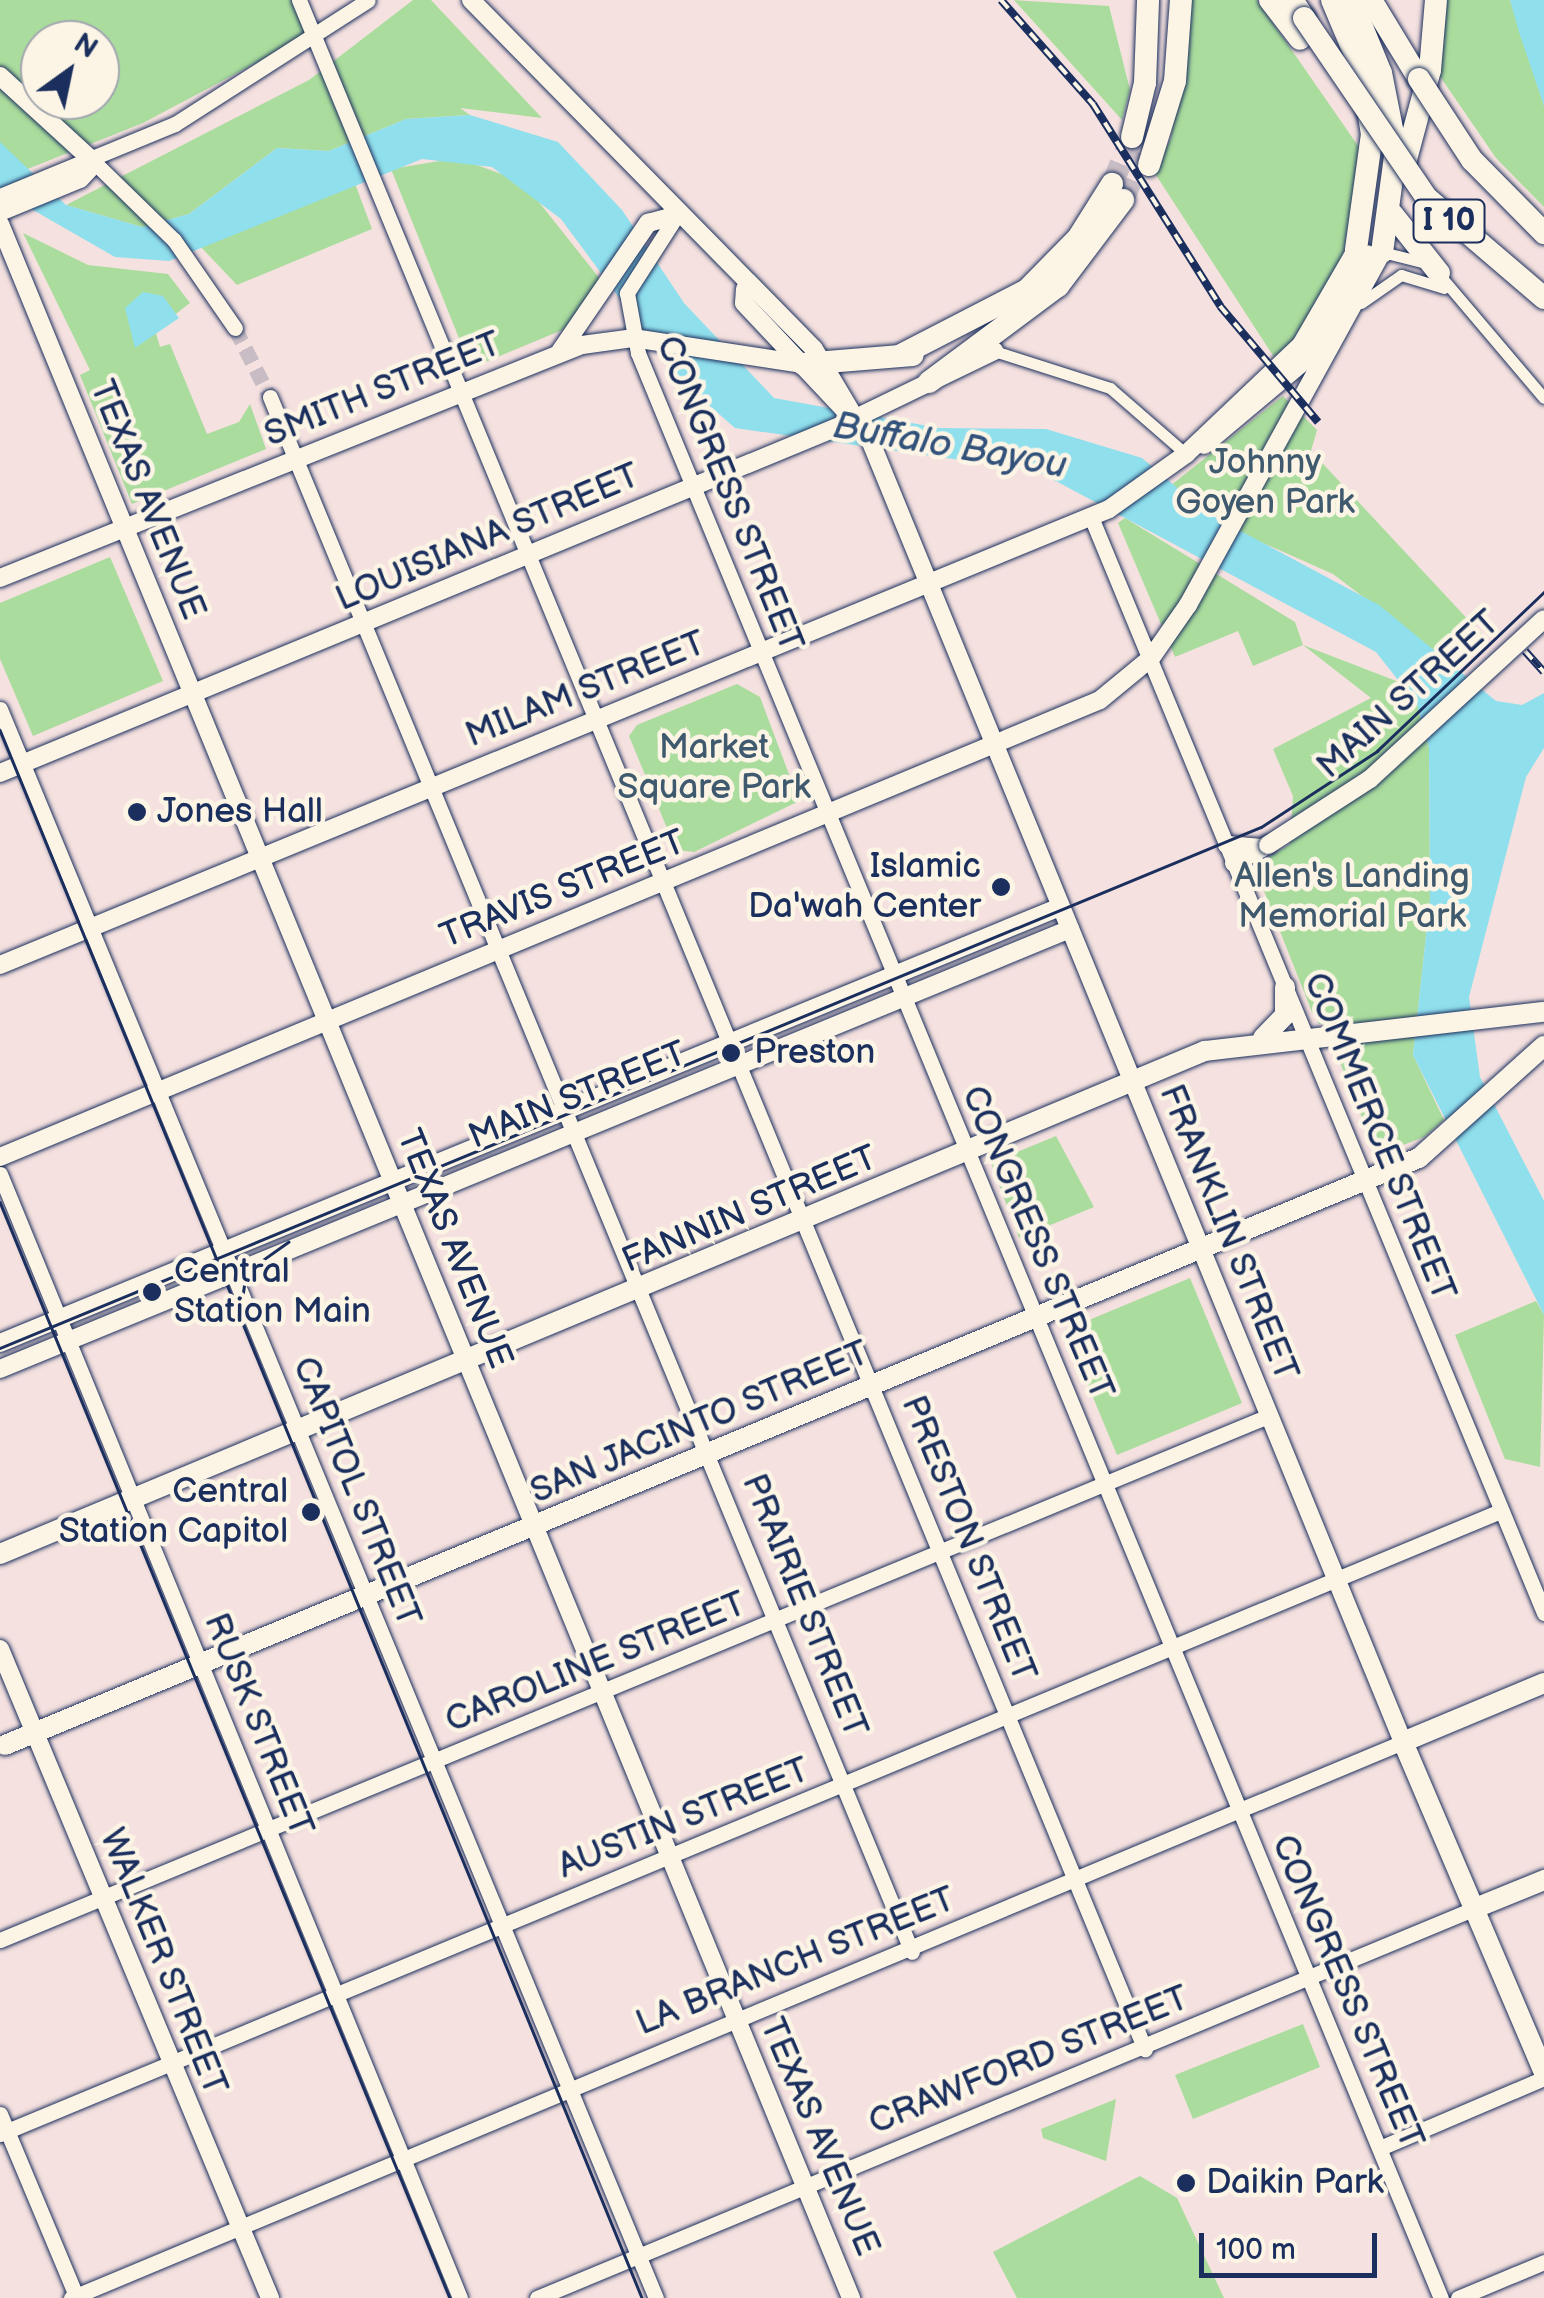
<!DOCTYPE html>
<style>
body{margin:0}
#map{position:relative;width:1544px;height:2298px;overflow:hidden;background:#f5e1df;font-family:"Balsamiq Sans",sans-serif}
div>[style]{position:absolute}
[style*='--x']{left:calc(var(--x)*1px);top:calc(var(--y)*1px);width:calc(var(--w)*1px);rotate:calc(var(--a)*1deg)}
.green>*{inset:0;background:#aadc9d}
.water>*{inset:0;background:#90dfed}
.tertiary-tunnel>*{height:15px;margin-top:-7.5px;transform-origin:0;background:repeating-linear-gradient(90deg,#c9bdc5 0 15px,transparent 0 23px)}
.motorway-tunnel>*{height:22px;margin-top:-11px;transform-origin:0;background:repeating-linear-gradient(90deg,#c9bdc5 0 22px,transparent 0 33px)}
.roads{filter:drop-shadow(0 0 2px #1b2f5e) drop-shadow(0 0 2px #1b2f5e)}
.minor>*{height:11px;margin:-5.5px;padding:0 5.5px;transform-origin:5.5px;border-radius:5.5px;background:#fcf5e5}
.tertiary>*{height:15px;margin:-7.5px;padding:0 7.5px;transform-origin:7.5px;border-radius:7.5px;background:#fcf5e5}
.secondary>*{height:18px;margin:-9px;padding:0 9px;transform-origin:9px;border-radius:9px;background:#fcf5e5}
.primary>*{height:20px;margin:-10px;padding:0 10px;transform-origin:10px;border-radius:10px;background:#fcf5e5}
.motorway>*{height:22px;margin:-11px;padding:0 11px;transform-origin:11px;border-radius:11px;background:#fcf5e5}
.tram>*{height:2.5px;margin:-1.25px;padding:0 1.25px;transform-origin:1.25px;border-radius:1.25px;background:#1b2f5e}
.rail>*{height:8px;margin-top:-4px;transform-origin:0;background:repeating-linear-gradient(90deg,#fcf5e5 0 11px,#1b2f5e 0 22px);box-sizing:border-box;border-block:2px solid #1b2f5e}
.bridges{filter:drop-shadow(0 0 2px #1b2f5e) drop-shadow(0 0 2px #1b2f5e)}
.secondary-bridge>*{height:18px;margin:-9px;padding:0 9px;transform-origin:9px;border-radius:9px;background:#fcf5e5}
.motorway-bridge>*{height:22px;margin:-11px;padding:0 11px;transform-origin:11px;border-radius:11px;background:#fcf5e5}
.dots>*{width:28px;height:28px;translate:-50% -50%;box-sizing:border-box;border:5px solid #fcf5e5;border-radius:50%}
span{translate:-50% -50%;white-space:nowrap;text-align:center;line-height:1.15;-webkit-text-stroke:9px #fcf5e5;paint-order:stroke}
.shield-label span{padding:2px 8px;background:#fcf5e5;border:2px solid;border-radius:8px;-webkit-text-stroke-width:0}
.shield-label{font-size:32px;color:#1b2f5e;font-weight:700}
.street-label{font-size:35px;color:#1b2f5e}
.park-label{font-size:35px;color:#3f5a6e}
.poi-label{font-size:35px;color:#1b2f5e}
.left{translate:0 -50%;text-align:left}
.right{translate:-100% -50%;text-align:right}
.water-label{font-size:38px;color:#32527b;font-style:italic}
.north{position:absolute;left:20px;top:20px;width:100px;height:100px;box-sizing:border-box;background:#fcf5e5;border:2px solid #a2a6af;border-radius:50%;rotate:33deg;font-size:28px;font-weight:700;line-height:40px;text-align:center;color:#1b2f5e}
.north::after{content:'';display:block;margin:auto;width:35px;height:45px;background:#1b2f5e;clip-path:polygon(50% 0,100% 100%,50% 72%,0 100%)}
.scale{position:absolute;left:1199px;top:2233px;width:178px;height:45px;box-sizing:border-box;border:5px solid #1b2f5e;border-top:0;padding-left:12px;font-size:30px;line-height:35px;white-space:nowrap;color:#1b2f5e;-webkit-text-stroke:8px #fcf5e5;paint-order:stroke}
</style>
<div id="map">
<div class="green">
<i style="clip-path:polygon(evenodd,0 0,294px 0,309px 35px,143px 123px,0 180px,0 0,40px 40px,100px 40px,100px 100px,40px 100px,40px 40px)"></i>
<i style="clip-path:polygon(413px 0,431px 0,542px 118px,460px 108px,470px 115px,406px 119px,329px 151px,277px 148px,189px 214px,142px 227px,66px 205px,309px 80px)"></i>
<i style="clip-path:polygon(1014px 0,1109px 6px,1130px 90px,1122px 120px)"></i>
<i style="clip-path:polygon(1185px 0,1257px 0,1363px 153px,1340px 272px,1302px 334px,1274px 357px,1154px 172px,1171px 138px)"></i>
<i style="clip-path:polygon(1446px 0,1510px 0,1544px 106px,1544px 207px,1496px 158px,1439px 75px)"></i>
<i style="clip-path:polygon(458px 158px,523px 182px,604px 284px,572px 326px,471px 368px,391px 169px)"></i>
<i style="clip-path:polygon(354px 181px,372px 229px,237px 285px,199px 245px)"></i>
<i style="clip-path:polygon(23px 233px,88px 265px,168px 274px,190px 303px,155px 330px,160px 347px,170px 344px,207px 434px,239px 422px,250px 404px,266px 449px,132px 504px,80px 375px,90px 370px)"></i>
<i style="clip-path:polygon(1283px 396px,1317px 430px,1311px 451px,1487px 640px,1457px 668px,1333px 574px,1245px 535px,1170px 486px)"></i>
<i style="clip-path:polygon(1125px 518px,1295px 622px,1303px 645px,1404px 684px,1417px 704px,1429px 748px,1430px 899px,1413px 1055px,1444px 1120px,1424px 1137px,1377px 1155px,1335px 1050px,1344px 1048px,1338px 1024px,1319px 1024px,1312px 1012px,1254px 866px,1290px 844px,1293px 796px,1273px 749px,1371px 698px,1303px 645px,1253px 666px,1238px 631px,1175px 657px,1118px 523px)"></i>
<i style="clip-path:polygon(110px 557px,163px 681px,33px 736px,0 659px,0 603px)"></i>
<i style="clip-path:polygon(737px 684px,760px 697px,799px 801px,694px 852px,676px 850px,629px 736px,637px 725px)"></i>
<i style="clip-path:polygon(1056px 1136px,1094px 1207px,1019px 1238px,991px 1163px)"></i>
<i style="clip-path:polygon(1190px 1278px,1242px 1403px,1117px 1455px,1065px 1330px)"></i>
<i style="clip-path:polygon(1536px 1301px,1544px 1315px,1540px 1467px,1505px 1459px,1455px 1335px)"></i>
<i style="clip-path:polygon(1303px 2024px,1320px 2067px,1193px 2119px,1175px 2075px)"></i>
<i style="clip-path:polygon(1116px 2099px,1106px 2161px,1043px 2138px,1041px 2129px)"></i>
<i style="clip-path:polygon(1140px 2176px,1177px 2198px,1224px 2298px,1017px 2298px,993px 2252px)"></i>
</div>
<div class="water">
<i style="clip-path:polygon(1510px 0,1544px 0,1544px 106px,1519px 32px)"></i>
<i style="clip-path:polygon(470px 115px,558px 142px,622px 210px,684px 303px,774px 398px,939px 428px,1046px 429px,1142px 458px,1207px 513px,1379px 605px,1496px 701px,1522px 705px,1544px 693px,1544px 748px,1526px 777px,1469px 997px,1480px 1077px,1544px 1201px,1544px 1315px,1413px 1055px,1430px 899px,1429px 748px,1417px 704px,1376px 652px,1037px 471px,735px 428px,681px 381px,561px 219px,492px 167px,422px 159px,169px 261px,115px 257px,0 191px,0 142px,66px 205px,142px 227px,189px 214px,277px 148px,329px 151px,406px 119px)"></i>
<i style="clip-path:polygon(143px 292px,163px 296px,179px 318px,135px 348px,125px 308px)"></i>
</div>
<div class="tertiary-tunnel">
<i style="--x:235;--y:328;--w:77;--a:63.1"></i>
</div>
<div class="motorway-tunnel">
<i style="--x:1112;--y:184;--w:51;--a:-66.9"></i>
<i style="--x:1123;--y:200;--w:50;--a:-66.5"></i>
</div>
<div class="roads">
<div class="minor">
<i style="--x:1382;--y:252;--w:41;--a:14"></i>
<i style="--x:1437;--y:272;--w:165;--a:49.7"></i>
<i style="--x:1361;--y:303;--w:49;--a:-35"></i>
<i style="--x:1401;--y:275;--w:45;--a:16.8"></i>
<i style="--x:994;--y:351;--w:122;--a:17.7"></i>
<i style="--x:1110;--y:388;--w:101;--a:41"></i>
</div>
<div class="tertiary">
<i style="--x:299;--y:0;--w:2217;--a:67.57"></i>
<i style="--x:95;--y:163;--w:110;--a:44.3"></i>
<i style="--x:174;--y:240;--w:107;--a:55.3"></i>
<i style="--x:0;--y:196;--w:189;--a:-22.4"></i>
<i style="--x:175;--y:124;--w:229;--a:-32.7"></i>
<i style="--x:677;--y:215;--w:93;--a:122.7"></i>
<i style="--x:627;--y:293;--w:61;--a:79.6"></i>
<i style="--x:638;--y:353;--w:2104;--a:67.57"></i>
<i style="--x:270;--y:397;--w:1682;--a:67.57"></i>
<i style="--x:1091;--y:517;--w:1186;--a:67.54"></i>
<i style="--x:0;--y:709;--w:1719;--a:67.57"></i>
<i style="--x:0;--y:1174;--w:1214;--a:67.74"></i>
<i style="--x:0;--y:1940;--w:1372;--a:-22.45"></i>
<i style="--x:0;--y:2114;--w:199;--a:67.3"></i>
<i style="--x:0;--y:2134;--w:1624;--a:-22.55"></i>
<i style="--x:1380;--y:2148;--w:178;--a:-23.1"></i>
<i style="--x:71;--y:2298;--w:1443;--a:-22.66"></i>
<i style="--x:537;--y:2298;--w:1014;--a:-22.57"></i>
<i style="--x:1458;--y:2298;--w:93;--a:-22.7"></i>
</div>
<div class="secondary">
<i style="--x:471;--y:0;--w:489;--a:45.5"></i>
<i style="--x:814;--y:349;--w:80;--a:59.3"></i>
<i style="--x:0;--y:76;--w:129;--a:42.5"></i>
<i style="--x:95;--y:163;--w:22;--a:133"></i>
<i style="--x:80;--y:179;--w:87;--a:157.6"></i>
<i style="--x:0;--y:224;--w:2242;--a:67.69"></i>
<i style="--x:745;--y:289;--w:14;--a:94"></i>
<i style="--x:744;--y:303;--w:181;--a:46.8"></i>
<i style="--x:868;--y:435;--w:1412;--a:67.74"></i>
<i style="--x:559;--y:353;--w:158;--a:-55.6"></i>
<i style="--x:648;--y:223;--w:30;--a:-15"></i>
<i style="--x:1204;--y:445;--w:145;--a:-40"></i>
<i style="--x:1315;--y:352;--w:111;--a:-61.6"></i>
<i style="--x:0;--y:578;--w:627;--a:-21.82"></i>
<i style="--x:582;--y:345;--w:51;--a:-7.8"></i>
<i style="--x:633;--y:338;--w:172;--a:8.7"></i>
<i style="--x:0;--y:773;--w:903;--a:-22.45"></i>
<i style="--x:835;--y:428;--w:177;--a:-25.8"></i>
<i style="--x:1227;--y:845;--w:35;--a:5"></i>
<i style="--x:1234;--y:863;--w:38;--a:-28"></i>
<i style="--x:0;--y:965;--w:1199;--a:-22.35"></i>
<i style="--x:1109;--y:509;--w:95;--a:-35.5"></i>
<i style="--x:1186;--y:454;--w:158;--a:-43.5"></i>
<i style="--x:1301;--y:345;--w:110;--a:-59.9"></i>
<i style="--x:0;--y:1157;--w:1191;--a:-22.56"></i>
<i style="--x:1100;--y:700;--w:66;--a:-39.5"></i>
<i style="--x:1151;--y:658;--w:65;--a:-55.1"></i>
<i style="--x:1188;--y:605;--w:403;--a:-61.2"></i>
<i style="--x:0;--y:1343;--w:1146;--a:-22.36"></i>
<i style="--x:0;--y:1369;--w:1157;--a:-22.35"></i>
<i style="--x:0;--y:1649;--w:703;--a:67.41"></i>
</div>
<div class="primary">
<i style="--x:1263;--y:1038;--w:32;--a:-46"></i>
<i style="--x:1285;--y:1015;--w:28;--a:-90"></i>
<i style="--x:0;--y:1554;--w:1306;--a:-22.66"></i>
<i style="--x:1205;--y:1051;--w:341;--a:-6.6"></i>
<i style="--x:1544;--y:1683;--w:153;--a:157.3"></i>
<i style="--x:1403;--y:1742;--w:359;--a:66.9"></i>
<i style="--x:5;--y:1745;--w:1531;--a:-22.55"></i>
<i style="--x:1419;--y:1158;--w:168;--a:-41.9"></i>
<i style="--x:1473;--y:1909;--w:77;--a:-22.2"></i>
</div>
<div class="motorway">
<i style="--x:1270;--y:0;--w:49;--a:52.4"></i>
<i style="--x:1292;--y:0;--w:22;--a:56"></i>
<i style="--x:1332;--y:0;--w:75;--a:67.2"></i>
<i style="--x:1361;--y:69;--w:66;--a:80.4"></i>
<i style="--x:1372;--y:134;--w:117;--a:97.9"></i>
<i style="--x:1351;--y:0;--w:79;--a:67.7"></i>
<i style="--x:1381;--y:73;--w:77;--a:78.8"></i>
<i style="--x:1396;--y:149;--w:104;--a:97.7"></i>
<i style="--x:1371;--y:0;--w:92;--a:58.7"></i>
<i style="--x:1132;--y:137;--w:56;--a:-76.5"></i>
<i style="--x:1145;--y:83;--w:83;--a:-87.9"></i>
<i style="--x:1149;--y:165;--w:88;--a:-72.8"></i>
<i style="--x:1175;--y:81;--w:81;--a:-85.8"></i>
<i style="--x:1404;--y:167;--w:100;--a:-75"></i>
<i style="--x:1430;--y:70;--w:70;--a:-85.1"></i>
<i style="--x:1393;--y:215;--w:74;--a:51.6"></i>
<i style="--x:899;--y:356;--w:144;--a:-27.3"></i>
<i style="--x:1027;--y:290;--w:73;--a:-45.6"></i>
<i style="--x:1078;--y:238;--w:64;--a:-57.8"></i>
<i style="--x:803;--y:364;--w:110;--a:-4.7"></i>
<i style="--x:929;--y:382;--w:161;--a:-36.7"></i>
<i style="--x:1058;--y:286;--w:108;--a:-52.9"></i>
</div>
</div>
<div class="tram">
<i style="--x:0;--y:730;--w:1694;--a:67.73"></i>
<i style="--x:0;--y:1202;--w:1185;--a:67.68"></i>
<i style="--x:240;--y:1313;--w:41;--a:-81.7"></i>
<i style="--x:246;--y:1272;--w:52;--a:-35.5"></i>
<i style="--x:0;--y:1348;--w:1364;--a:-22.45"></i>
<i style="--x:1261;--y:827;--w:139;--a:-33.2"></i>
<i style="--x:1377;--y:751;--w:231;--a:-43.6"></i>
</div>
<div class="rail">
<i style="--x:1001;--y:0;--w:139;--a:48.5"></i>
<i style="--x:1093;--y:104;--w:239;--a:57.8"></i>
<i style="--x:1220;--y:306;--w:152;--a:49.8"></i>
<i style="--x:1525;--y:651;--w:28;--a:48"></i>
</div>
<div class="bridges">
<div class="secondary-bridge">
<i style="--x:1268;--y:845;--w:121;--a:-32.9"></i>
<i style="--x:1370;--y:779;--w:236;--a:-42.6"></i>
</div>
<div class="motorway-bridge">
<i style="--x:1304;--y:18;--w:218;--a:55.7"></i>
<i style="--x:1427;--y:198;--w:154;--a:40.5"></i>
<i style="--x:1419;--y:79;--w:97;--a:56.8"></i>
<i style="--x:1472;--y:160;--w:103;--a:45.4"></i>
</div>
</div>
<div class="dots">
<i style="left:137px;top:812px;background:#1b2f5e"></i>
<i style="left:1001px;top:887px;background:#1b2f5e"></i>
<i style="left:731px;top:1053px;background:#1b2f5e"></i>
<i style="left:152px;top:1292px;background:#1b2f5e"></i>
<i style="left:311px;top:1512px;background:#1b2f5e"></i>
<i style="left:1186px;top:2183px;background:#1b2f5e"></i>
</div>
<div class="shield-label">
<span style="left:1449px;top:221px">I 10</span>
</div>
<div class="street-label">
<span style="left:383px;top:390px;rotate:-22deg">SMITH STREET</span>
<span style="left:729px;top:494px;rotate:68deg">CONGRESS STREET</span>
<span style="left:147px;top:500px;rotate:68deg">TEXAS AVENUE</span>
<span style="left:488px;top:538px;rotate:-23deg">LOUISIANA STREET</span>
<span style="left:586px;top:690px;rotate:-22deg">MILAM STREET</span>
<span style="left:1409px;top:695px;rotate:-42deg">MAIN STREET</span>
<span style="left:563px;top:890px;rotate:-22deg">TRAVIS STREET</span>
<span style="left:578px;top:1096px;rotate:-22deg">MAIN STREET</span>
<span style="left:1379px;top:1137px;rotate:68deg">COMMERCE STREET</span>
<span style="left:750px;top:1210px;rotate:-23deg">FANNIN STREET</span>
<span style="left:1228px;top:1233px;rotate:68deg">FRANKLIN STREET</span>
<span style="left:1037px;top:1243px;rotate:67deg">CONGRESS STREET</span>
<span style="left:454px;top:1249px;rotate:68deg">TEXAS AVENUE</span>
<span style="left:700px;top:1423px;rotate:-23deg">SAN JACINTO STREET</span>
<span style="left:356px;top:1492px;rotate:68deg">CAPITOL STREET</span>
<span style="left:968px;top:1539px;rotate:68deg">PRESTON STREET</span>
<span style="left:804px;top:1606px;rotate:68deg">PRAIRIE STREET</span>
<span style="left:596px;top:1663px;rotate:-22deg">CAROLINE STREET</span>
<span style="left:258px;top:1725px;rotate:68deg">RUSK STREET</span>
<span style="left:684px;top:1819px;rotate:-22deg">AUSTIN STREET</span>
<span style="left:163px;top:1962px;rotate:68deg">WALKER STREET</span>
<span style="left:796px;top:1962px;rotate:-22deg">LA BRANCH STREET</span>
<span style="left:1347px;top:1992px;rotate:67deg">CONGRESS STREET</span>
<span style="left:1029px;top:2061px;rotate:-22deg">CRAWFORD STREET</span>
<span style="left:819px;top:2137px;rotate:67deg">TEXAS AVENUE</span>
</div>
<div class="park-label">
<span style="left:1265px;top:483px">Johnny<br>Goyen Park</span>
<span style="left:714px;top:768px">Market<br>Square Park</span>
<span style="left:1352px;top:897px">Allen's Landing<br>Memorial Park</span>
</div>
<div class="poi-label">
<span class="left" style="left:157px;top:812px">Jones Hall</span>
<span class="right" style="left:981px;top:887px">Islamic<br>Da'wah Center</span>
<span class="left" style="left:754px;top:1053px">Preston</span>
<span class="left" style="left:174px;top:1292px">Central<br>Station Main</span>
<span class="right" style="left:288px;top:1512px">Central<br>Station Capitol</span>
<span class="left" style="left:1206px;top:2183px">Daikin Park</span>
</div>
<div class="water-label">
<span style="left:950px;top:446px;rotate:10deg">Buffalo Bayou</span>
</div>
<div class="north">N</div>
<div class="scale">100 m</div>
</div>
